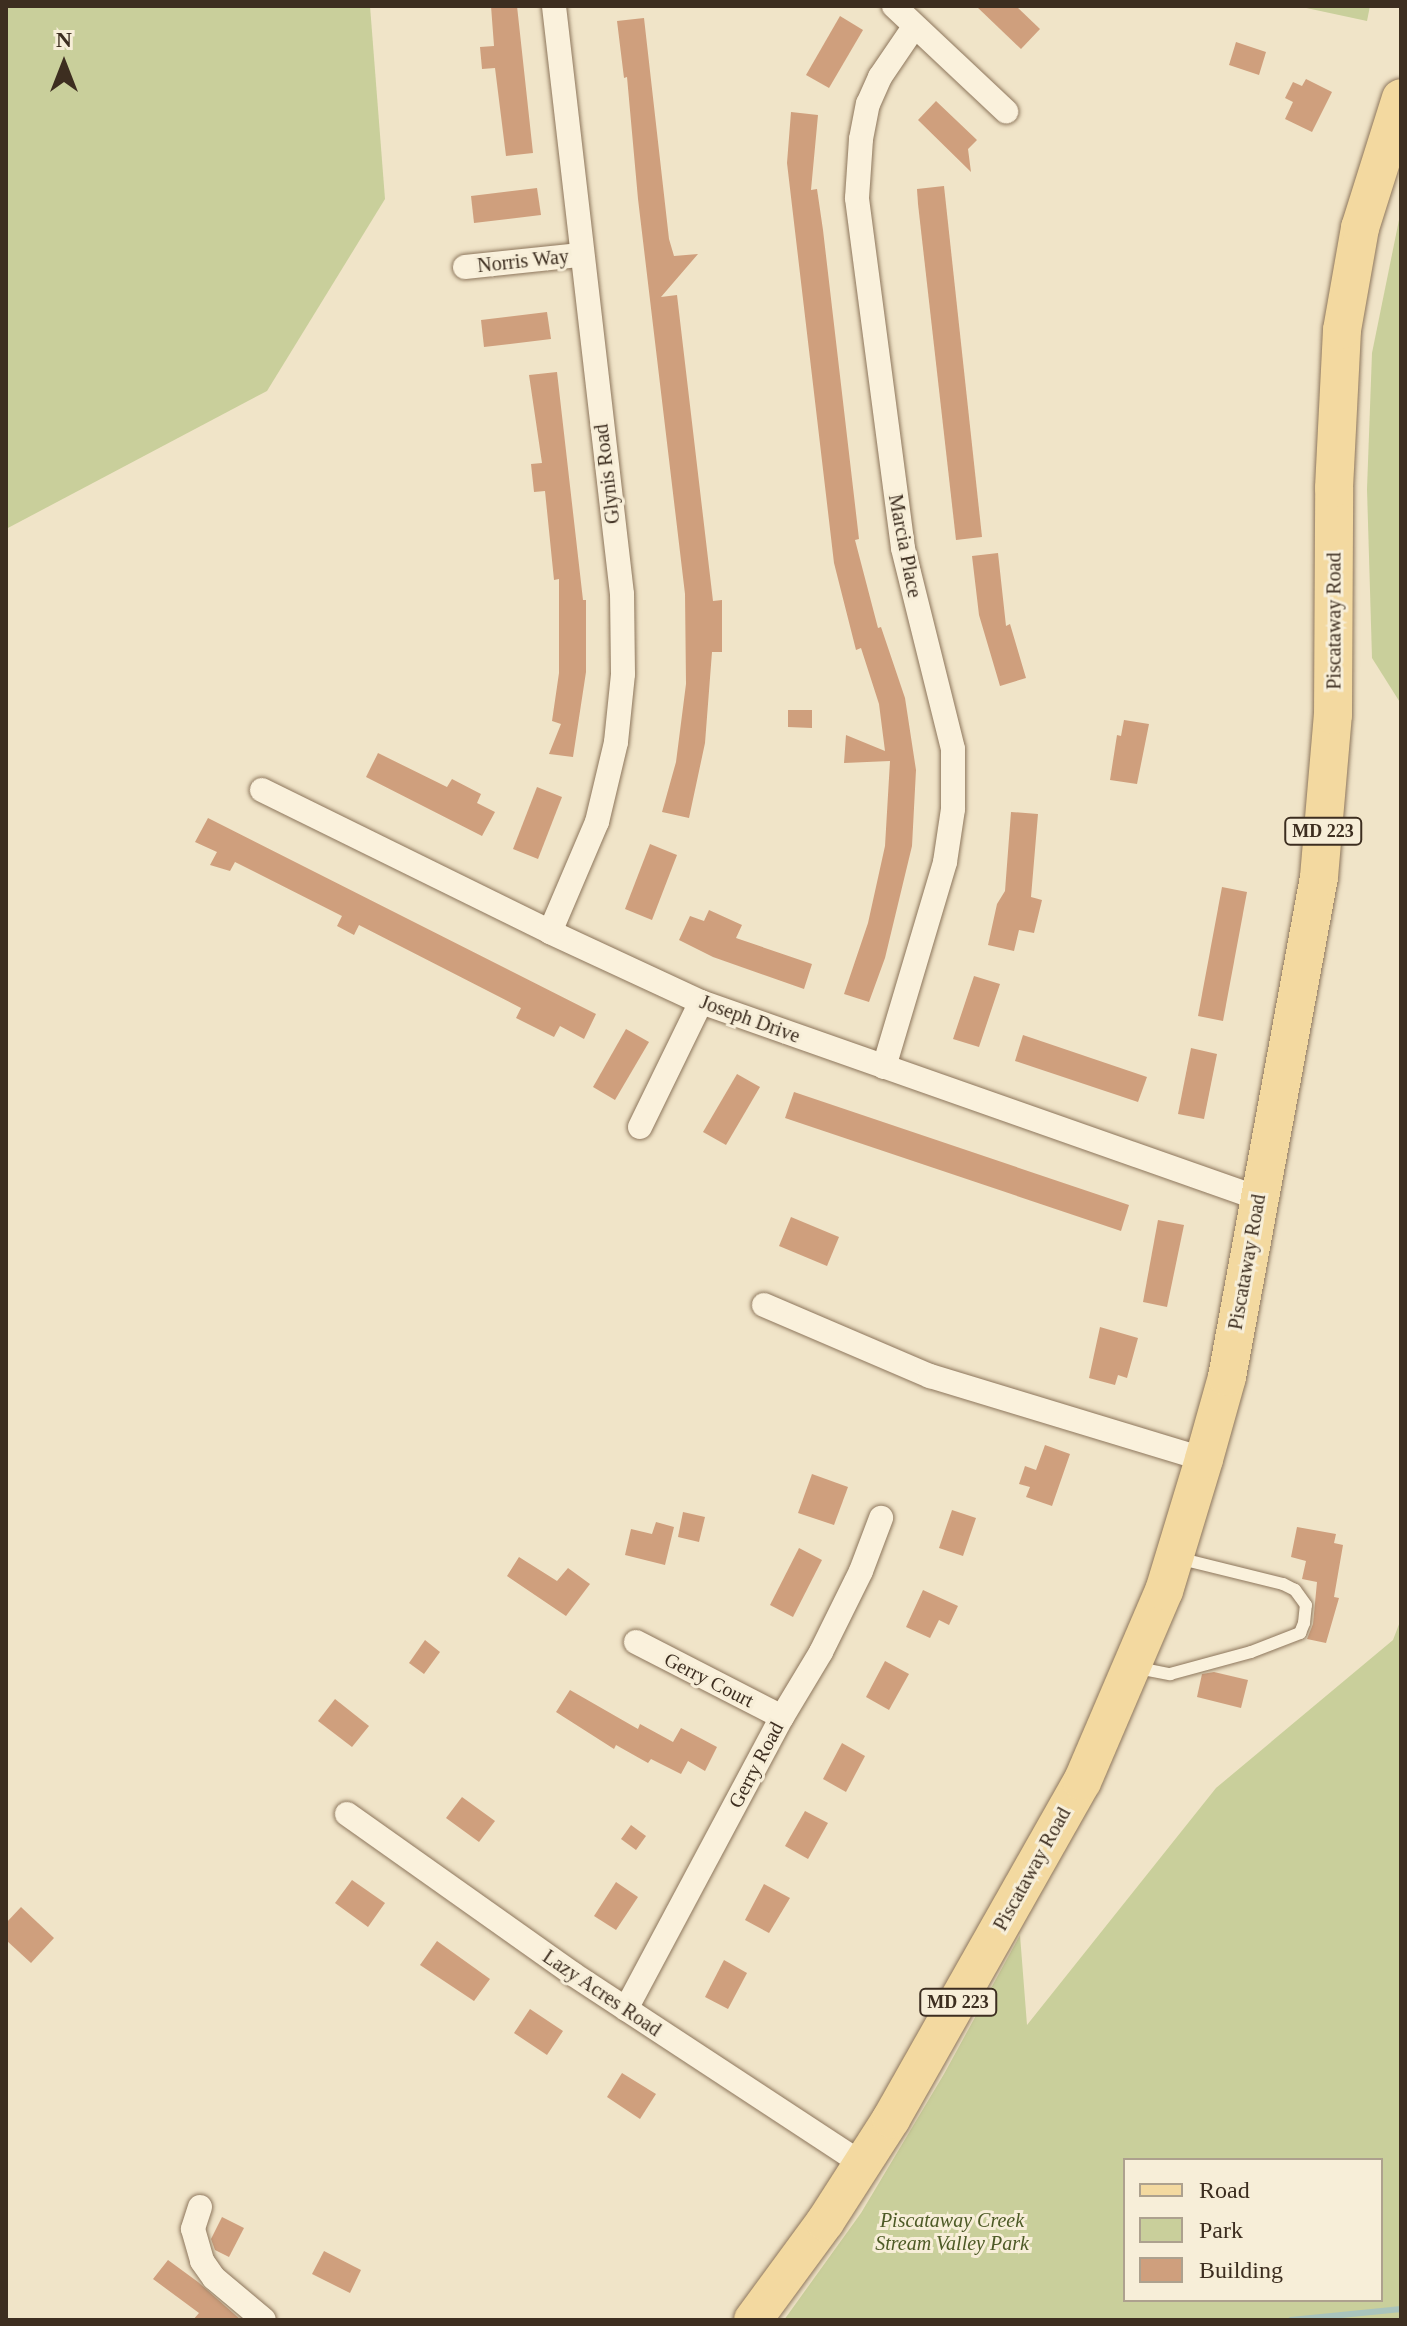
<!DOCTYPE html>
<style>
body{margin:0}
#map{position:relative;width:1407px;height:2326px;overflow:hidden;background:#f0e4c8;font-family:"Times New Roman",serif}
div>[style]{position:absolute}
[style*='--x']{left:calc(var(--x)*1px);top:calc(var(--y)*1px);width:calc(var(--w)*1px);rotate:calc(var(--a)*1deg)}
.green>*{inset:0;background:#c9cf9b}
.stream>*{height:6px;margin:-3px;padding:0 3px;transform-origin:3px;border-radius:3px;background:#a9c4bc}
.building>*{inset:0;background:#cf9f7d}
.roads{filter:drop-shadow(0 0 2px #8d765c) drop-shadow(0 0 2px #8d765c)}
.service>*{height:12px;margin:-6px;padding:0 6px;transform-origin:6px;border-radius:6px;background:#faf1dc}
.minor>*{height:24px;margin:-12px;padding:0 12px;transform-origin:12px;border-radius:12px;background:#faf1dc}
.primary>*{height:38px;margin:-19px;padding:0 19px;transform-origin:19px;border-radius:19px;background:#f3d9a0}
span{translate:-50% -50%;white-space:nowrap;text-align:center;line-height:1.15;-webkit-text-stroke:6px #f7eed8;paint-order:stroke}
.shield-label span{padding:2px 6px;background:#f7eed8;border:2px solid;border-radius:6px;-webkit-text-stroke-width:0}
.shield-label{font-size:18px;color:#3d2e20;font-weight:700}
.street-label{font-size:20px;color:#3d2e20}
.park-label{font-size:20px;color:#4d5a26;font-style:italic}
.frame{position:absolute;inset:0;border:8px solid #3d2e20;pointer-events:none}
.legend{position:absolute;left:1123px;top:2158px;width:260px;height:144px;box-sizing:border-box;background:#f7eed8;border:2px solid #ada18e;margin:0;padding:10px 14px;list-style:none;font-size:24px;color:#3d2e20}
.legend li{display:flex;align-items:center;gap:16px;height:40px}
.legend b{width:40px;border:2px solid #ada18e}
.north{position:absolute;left:24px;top:24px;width:80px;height:80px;-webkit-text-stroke:6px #f7eed8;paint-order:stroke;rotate:0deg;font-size:22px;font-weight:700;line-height:32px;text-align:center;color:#3d2e20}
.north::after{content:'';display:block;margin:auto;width:28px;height:36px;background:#3d2e20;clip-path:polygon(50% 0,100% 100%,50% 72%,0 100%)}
</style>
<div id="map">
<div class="green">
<i style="clip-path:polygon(6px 6px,370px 6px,385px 199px,267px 391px,6px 529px)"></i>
<i style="clip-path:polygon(1297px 6px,1370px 6px,1367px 21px)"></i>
<i style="clip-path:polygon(1401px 210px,1401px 704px,1372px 658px,1367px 489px,1372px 353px)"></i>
<i style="clip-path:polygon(evenodd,1401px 1619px,1401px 2320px,784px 2320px,861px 2213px,944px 2074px,1020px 1935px,1027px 2025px,1216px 1788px,1393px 1640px,1401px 1619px,1125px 2160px,1381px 2160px,1381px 2300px,1125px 2300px,1125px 2160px)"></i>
</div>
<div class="stream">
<i style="--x:1291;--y:2320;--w:111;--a:-5.7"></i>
</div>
<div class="building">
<i style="clip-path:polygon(491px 6px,517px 6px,533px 153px,506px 156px,495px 68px,482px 69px,480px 47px,494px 46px)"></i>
<i style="clip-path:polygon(976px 6px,1016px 6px,1040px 29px,1021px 49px)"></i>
<i style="clip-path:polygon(840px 16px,863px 30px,829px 88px,806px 75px)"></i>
<i style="clip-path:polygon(644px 18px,669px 239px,674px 256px,698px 254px,661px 297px,677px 295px,713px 601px,722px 600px,722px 652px,712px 652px,705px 743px,689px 818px,662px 812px,676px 762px,686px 684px,685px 594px,638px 199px,627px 77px,624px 78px,617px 21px)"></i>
<i style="clip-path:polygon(1236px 42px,1266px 52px,1259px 75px,1229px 65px)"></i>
<i style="clip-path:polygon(1306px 79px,1332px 92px,1312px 132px,1285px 119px,1293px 102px,1285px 98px,1293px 82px,1302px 86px)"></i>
<i style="clip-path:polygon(936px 101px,977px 140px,968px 149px,971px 172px,918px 120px)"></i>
<i style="clip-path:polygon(791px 112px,818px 115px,811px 190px,817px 189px,823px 230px,859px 539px,855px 540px,878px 628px,881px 627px,905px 698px,916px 770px,912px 846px,885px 958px,869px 1002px,844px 994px,868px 923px,885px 846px,890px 761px,844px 763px,846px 735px,885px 751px,879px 704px,861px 648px,856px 650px,834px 563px,787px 163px)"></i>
<i style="clip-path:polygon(944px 186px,982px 537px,956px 540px,918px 204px,917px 189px)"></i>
<i style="clip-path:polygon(537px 188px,541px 215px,474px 223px,471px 196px)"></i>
<i style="clip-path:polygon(547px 312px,551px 339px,484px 347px,481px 320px)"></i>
<i style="clip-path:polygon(557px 372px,583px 600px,586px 600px,586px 672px,573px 757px,549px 754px,561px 724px,552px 721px,559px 673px,559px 579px,554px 580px,545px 491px,534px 492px,531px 464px,542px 463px,529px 375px)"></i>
<i style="clip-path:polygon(998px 553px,1006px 626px,1010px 624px,1026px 678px,1000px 686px,979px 615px,972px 556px)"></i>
<i style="clip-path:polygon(788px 710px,812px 710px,812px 728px,788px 727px)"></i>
<i style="clip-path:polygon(1124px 720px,1149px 724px,1137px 784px,1110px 780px,1117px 735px,1121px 736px)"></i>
<i style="clip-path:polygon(378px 753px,447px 787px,452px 779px,481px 794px,477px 803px,495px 812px,482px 836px,366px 777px)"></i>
<i style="clip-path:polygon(537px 787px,562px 797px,538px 859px,513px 849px)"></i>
<i style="clip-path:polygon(1011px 812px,1038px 814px,1031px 897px,1042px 900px,1034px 933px,1019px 930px,1014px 951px,988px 945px,997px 904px,1005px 891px)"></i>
<i style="clip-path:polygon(208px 818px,596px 1014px,584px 1039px,560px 1026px,554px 1037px,516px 1018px,521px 1008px,359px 925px,354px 935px,337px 926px,342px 916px,235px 862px,230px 871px,210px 865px,217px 852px,195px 842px)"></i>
<i style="clip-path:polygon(650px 844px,677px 855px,652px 920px,625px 909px)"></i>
<i style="clip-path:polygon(1222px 887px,1247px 892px,1223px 1021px,1198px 1016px)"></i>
<i style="clip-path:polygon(709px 910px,742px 925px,736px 938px,812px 964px,804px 989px,713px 957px,679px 940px,690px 916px,704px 921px)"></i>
<i style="clip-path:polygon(974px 976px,1000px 984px,979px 1047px,953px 1039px)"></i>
<i style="clip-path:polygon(626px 1029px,649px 1042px,615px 1100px,593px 1087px)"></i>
<i style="clip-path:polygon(1023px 1035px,1147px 1077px,1138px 1102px,1015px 1061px)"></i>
<i style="clip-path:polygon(1191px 1048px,1217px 1054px,1204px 1119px,1178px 1114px)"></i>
<i style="clip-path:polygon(737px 1074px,760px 1087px,726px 1145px,703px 1132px)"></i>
<i style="clip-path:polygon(794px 1092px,1129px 1205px,1121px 1231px,785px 1118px)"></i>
<i style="clip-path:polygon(791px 1217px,839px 1237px,827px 1266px,779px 1246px)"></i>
<i style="clip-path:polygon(1158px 1220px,1184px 1225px,1167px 1307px,1143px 1302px)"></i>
<i style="clip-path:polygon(1100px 1327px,1138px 1338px,1127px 1378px,1118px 1375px,1115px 1385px,1089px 1378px)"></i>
<i style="clip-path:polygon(1045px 1445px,1070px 1454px,1052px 1506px,1026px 1497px,1030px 1487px,1019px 1484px,1025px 1466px,1036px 1470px)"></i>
<i style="clip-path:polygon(812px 1474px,848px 1487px,834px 1525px,798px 1513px)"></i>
<i style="clip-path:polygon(952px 1510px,976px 1518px,963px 1556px,939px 1548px)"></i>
<i style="clip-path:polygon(683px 1512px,705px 1517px,699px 1542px,678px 1537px)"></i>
<i style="clip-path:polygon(656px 1522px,674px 1527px,665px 1565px,625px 1555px,631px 1529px,652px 1534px)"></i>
<i style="clip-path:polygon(1297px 1527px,1336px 1534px,1334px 1543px,1343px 1545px,1334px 1597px,1339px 1598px,1326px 1643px,1307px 1639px,1313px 1624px,1317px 1582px,1302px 1579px,1306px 1561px,1291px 1557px)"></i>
<i style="clip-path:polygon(799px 1548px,822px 1560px,793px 1617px,770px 1605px)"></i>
<i style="clip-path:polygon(519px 1557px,557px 1581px,568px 1568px,590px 1584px,566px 1616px,507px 1576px)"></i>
<i style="clip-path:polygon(923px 1590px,958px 1606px,949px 1625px,939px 1620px,930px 1638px,906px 1627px)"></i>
<i style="clip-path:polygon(425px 1640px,440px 1652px,424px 1674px,409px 1663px)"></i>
<i style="clip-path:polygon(885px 1661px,909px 1674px,889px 1710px,866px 1697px)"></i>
<i style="clip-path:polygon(1214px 1672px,1248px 1680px,1241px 1708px,1197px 1697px,1202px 1674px)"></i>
<i style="clip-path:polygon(570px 1690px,638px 1729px,640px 1724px,673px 1742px,681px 1728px,717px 1747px,705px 1771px,688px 1761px,681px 1774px,651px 1759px,648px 1763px,616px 1745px,614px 1749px,556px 1712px)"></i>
<i style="clip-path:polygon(335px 1699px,369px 1726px,352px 1747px,318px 1721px)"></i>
<i style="clip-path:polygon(842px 1743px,865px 1756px,846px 1792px,823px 1779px)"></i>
<i style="clip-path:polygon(462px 1797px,495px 1821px,479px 1842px,446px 1818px)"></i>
<i style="clip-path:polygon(805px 1811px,828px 1823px,808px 1859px,785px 1846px)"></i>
<i style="clip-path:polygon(631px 1825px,646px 1836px,636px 1850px,621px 1839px)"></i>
<i style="clip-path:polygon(352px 1880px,385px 1903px,368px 1927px,335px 1903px)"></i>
<i style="clip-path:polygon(616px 1882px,638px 1897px,616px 1930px,594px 1916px)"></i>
<i style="clip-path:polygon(764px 1884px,790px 1898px,769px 1933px,745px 1920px)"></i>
<i style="clip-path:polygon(21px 1907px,54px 1938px,31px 1963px,6px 1940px,6px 1923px)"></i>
<i style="clip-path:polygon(437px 1941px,490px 1979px,474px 2001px,420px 1965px)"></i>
<i style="clip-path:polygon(724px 1960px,747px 1973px,728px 2009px,705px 1997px)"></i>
<i style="clip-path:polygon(530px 2009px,563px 2031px,547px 2055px,514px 2033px)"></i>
<i style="clip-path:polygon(622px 2073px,656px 2094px,640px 2119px,607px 2097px)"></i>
<i style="clip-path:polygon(222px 2217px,244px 2228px,229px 2257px,215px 2250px,211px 2239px)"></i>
<i style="clip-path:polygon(324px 2251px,361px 2270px,350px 2293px,312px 2274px)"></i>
<i style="clip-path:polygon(168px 2260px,198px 2282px,241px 2320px,193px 2320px,199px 2313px,153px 2279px)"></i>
</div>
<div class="roads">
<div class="service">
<i style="--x:1138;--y:1668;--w:33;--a:11"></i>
<i style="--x:1170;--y:1674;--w:84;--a:-15.2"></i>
<i style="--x:1251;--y:1652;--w:53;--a:-21.2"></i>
<i style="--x:1300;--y:1633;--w:11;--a:-68"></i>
<i style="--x:1304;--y:1623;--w:18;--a:-84"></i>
<i style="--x:1306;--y:1605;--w:19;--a:-126"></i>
<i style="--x:1295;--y:1590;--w:13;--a:-153"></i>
<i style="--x:1283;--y:1584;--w:108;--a:-166.1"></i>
</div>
<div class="minor">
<i style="--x:894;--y:6;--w:154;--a:43.2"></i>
<i style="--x:465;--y:267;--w:116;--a:-6"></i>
<i style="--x:262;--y:790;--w:321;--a:26.2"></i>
<i style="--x:550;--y:932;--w:166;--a:24.9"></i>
<i style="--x:701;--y:1002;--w:590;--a:19.39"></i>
<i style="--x:550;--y:932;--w:120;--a:-66.9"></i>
<i style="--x:597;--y:822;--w:82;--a:-76.6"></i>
<i style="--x:616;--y:742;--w:68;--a:-84.1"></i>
<i style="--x:623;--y:674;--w:80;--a:-90.7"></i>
<i style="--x:622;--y:594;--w:592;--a:-96.6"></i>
<i style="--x:884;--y:1067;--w:214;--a:-73.4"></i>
<i style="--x:945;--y:862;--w:54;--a:-81.4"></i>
<i style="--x:953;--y:809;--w:60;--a:-90"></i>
<i style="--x:953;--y:749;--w:207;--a:-104"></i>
<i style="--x:903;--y:548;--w:353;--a:-97.5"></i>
<i style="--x:857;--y:198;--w:59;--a:-86.1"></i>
<i style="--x:861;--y:139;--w:36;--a:-79"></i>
<i style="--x:868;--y:104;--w:30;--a:-66"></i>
<i style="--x:880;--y:77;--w:60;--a:-55.8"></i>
<i style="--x:640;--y:1127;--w:139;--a:-64"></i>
<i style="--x:764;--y:1305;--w:181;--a:23.2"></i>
<i style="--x:930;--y:1376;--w:286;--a:16.9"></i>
<i style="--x:636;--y:1642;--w:164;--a:27.2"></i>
<i style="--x:347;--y:1814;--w:277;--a:35.3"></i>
<i style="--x:573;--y:1974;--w:346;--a:33.3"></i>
<i style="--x:626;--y:2009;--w:331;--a:-61.9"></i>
<i style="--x:782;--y:1717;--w:76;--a:-59"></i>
<i style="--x:821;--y:1652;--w:90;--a:-63.7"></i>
<i style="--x:861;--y:1571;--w:57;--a:-69.3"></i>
<i style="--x:200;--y:2207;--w:23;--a:108"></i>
<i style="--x:193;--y:2229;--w:33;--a:74"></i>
<i style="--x:202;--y:2261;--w:21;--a:55"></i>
<i style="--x:214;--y:2278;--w:65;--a:40"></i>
</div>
<div class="primary">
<i style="--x:753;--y:2320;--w:122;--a:-53.7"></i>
<i style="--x:825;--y:2222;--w:122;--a:-57.3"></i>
<i style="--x:891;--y:2119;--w:387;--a:-60.5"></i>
<i style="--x:1082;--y:1782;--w:208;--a:-66.8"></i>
<i style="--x:1164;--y:1591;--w:138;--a:-73.1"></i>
<i style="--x:1204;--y:1459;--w:85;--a:-74.3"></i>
<i style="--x:1227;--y:1377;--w:508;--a:-79.57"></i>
<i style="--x:1319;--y:877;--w:163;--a:-85.1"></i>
<i style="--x:1333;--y:715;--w:227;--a:-89.7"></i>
<i style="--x:1334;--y:488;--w:158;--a:-87.1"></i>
<i style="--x:1342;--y:330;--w:104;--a:-80"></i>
<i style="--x:1360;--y:228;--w:136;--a:-72.5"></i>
</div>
</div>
<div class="shield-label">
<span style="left:1323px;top:831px">MD 223</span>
<span style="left:958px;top:2002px">MD 223</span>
</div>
<div class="street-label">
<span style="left:523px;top:261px;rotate:-6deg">Norris Way</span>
<span style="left:607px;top:474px;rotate:-97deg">Glynis Road</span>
<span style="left:905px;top:546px;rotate:79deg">Marcia Place</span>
<span style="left:1334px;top:621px;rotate:-90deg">Piscataway Road</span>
<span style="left:750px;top:1019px;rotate:20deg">Joseph Drive</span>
<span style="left:1247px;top:1262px;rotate:-80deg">Piscataway Road</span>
<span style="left:709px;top:1680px;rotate:27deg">Gerry Court</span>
<span style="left:756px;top:1765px;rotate:-62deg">Gerry Road</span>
<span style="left:1032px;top:1869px;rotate:-61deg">Piscataway Road</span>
<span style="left:602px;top:1993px;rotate:34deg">Lazy Acres Road</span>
</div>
<div class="park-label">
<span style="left:952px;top:2232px">Piscataway Creek<br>Stream Valley Park</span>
</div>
<div class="frame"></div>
<ul class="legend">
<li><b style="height:10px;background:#f3d9a0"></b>Road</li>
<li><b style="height:22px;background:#c9cf9b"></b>Park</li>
<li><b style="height:22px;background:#cf9f7d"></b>Building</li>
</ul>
<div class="north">N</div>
</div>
